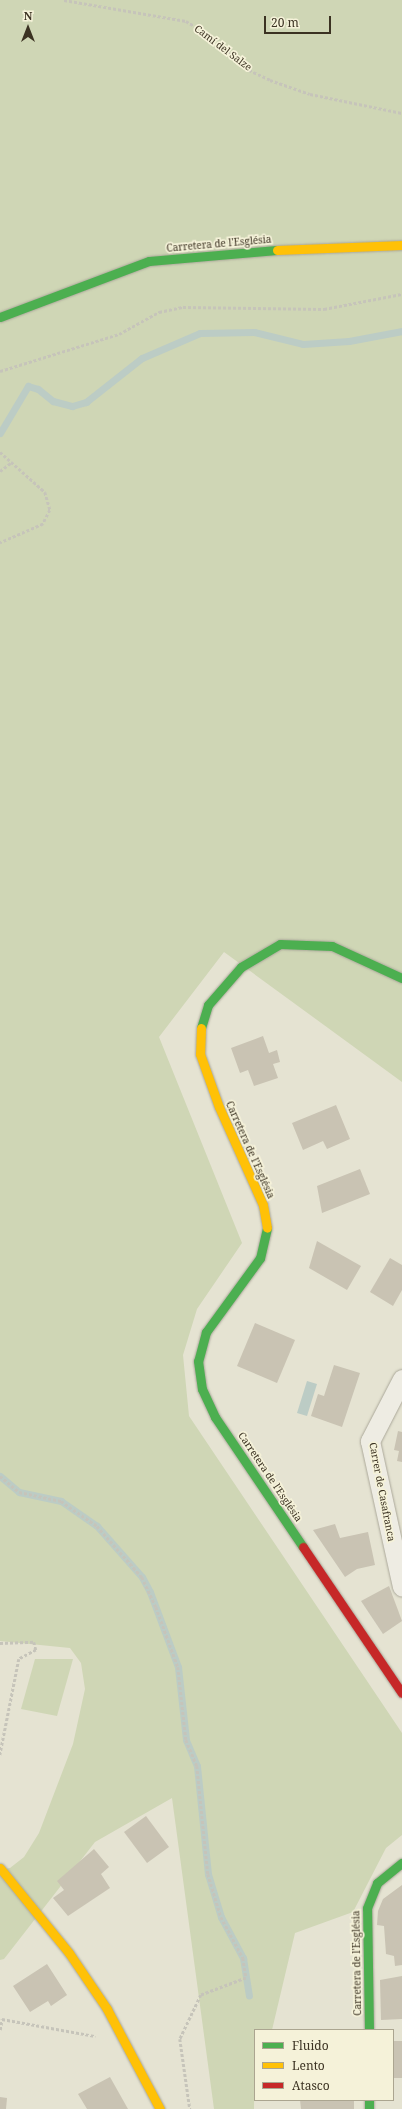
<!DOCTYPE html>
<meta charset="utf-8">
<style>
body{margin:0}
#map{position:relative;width:402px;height:2109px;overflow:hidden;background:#e5e3d2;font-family:"Noto Serif",serif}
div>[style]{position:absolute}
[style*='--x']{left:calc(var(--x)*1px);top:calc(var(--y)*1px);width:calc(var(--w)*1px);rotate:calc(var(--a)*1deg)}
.green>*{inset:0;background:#cfd6b5}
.water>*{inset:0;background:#bcccc5}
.stream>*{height:7px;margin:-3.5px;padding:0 3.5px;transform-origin:3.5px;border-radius:3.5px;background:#bcccc5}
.building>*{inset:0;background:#c9c3b3}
.path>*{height:2.5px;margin-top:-1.25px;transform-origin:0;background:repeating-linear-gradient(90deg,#c6c4ba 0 3px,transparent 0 5px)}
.roads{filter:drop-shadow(0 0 1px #aba89a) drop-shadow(0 0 1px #aba89a)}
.street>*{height:19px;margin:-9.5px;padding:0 9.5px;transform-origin:9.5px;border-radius:9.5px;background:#eeece3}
.fast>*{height:9px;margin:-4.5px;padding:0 4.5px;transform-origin:4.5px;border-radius:4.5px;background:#4caf50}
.slow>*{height:9px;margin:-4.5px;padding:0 4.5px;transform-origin:4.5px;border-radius:4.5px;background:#ffc107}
.jam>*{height:9px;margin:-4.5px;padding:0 4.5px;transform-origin:4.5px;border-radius:4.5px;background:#c62828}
span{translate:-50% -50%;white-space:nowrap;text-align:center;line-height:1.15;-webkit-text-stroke:3.5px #f5f2d9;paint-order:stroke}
.street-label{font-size:10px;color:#3b3222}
.legend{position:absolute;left:254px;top:2029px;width:140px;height:72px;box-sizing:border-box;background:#f5f2d9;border:1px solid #aba590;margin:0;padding:5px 7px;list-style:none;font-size:12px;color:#3b3222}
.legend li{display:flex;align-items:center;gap:8px;height:20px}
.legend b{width:20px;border:1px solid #aba590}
.north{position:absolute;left:8px;top:8px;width:40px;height:40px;-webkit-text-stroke:3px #f5f2d9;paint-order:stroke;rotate:0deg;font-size:11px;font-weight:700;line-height:16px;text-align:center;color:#3b3222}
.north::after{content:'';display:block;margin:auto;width:14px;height:18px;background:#3b3222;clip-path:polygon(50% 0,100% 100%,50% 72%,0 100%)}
.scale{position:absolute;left:264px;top:16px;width:67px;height:18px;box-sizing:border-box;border:2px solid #3b3222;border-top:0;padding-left:5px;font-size:12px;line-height:14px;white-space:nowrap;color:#3b3222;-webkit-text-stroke:3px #f5f2d9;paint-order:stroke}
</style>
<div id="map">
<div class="green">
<i style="clip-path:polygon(0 0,402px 0,402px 1082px,224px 952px,159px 1037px,242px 1243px,197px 1309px,183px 1355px,189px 1416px,402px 1733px,402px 1835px,386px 1848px,353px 1912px,295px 1933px,272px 2030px,255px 2030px,254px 2109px,214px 2109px,172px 1798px,95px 1842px,4px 1959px,0 1960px,0 1870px,10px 1868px,24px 1857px,39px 1833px,73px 1744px,85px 1689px,81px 1663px,70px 1648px,0 1641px)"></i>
<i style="clip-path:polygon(35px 1659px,73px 1659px,57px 1716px,21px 1709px)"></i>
</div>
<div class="water">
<i style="clip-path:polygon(307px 1381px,317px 1384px,307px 1416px,297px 1413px)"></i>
</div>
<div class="stream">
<i style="--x:0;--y:433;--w:55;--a:-59.2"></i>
<i style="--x:28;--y:386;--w:10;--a:17"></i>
<i style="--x:38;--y:389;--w:19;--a:39"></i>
<i style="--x:53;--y:401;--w:20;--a:15"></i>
<i style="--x:72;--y:406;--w:15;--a:-16"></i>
<i style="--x:86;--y:402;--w:71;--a:-38.2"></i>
<i style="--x:142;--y:358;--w:63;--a:-23.3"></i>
<i style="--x:200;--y:333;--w:54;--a:-1.1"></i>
<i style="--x:254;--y:332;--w:50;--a:13.8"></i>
<i style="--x:303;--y:344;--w:46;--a:-3.7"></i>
<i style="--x:349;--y:341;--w:54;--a:-10.7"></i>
<i style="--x:0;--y:1476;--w:25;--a:40"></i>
<i style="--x:19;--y:1492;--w:43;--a:12.1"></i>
<i style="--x:61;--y:1501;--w:44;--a:34.8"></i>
<i style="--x:97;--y:1526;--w:68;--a:48.6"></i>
<i style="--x:142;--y:1577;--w:17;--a:62"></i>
<i style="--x:150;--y:1592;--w:80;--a:69.5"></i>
<i style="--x:178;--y:1667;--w:73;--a:83.7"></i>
<i style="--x:186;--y:1740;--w:28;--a:67"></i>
<i style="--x:197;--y:1766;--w:109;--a:84.2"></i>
<i style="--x:208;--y:1874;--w:45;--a:73.2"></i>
<i style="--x:221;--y:1917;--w:47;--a:61.8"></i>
<i style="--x:243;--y:1958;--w:38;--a:81"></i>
</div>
<div class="building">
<i style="clip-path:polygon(263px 1036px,269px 1053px,277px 1050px,280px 1062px,273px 1064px,278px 1078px,254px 1086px,248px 1070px,240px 1073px,231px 1048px)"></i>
<i style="clip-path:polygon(336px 1105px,350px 1139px,327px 1149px,323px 1141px,303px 1150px,292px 1123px)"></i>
<i style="clip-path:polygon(360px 1169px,370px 1194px,322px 1213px,317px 1186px)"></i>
<i style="clip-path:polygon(317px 1241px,361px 1266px,347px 1290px,309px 1268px)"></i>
<i style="clip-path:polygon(390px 1258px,402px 1265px,402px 1290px,393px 1306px,370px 1292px)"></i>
<i style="clip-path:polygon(255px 1323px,295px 1340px,277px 1383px,237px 1366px)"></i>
<i style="clip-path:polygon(334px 1365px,360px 1373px,342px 1427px,311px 1416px,318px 1394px,324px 1396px)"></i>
<i style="clip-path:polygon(398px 1431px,402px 1432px,402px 1462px,397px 1461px,399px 1451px,394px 1450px)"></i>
<i style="clip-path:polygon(335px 1524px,340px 1538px,368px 1532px,375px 1565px,357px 1569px,345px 1577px,313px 1530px)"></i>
<i style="clip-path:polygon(389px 1586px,402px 1621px,383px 1634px,361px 1601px)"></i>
<i style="clip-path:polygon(146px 1816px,169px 1847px,147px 1863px,124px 1832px)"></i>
<i style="clip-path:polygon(94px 1849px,109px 1867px,101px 1874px,110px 1888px,68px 1916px,53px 1898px,64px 1890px,57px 1881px)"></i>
<i style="clip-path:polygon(402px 1885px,402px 1965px,395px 1966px,394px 1956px,386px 1954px,384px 1926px,377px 1925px,378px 1911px,383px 1899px)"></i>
<i style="clip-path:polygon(47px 1964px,67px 1995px,51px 2006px,48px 2001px,30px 2012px,13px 1986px)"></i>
<i style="clip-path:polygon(402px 1976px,402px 2019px,381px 2020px,380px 1980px)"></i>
<i style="clip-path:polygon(393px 2041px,402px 2041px,402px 2078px,393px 2078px)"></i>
<i style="clip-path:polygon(110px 2077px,128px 2109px,87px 2109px,78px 2094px)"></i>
<i style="clip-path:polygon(0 2097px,7px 2098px,6px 2109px,0 2109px)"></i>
<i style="clip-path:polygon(300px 2100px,354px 2100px,354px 2109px,301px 2109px)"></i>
</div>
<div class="path">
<i style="--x:64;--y:0;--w:124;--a:9.8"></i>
<i style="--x:186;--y:21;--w:23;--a:31"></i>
<i style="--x:206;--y:33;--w:57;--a:40.7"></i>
<i style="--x:249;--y:70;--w:23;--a:25"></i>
<i style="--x:270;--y:80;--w:42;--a:19.3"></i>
<i style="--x:310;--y:94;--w:94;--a:11.7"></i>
<i style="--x:0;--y:371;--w:125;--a:-17.3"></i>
<i style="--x:119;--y:334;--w:46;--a:-28.8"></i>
<i style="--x:159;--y:312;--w:25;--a:-12"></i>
<i style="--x:183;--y:307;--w:141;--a:0.8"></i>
<i style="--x:324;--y:309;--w:79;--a:-10.9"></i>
<i style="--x:0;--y:452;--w:60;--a:41.6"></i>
<i style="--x:45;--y:492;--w:19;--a:74"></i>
<i style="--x:50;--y:510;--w:16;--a:117"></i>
<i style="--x:43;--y:524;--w:47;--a:156.2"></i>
<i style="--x:0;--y:471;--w:15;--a:-37"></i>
<i style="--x:0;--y:1476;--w:25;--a:40"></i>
<i style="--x:19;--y:1492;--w:43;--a:12.1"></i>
<i style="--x:61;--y:1501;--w:44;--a:34.8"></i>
<i style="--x:97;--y:1526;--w:68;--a:48.6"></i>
<i style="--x:142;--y:1577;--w:33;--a:65"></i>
<i style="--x:156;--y:1607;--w:64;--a:69.9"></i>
<i style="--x:178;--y:1667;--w:73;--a:83.7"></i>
<i style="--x:186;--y:1740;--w:28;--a:67"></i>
<i style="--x:197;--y:1766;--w:109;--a:84.2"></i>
<i style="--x:208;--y:1874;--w:45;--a:73.2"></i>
<i style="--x:221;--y:1917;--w:47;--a:61.8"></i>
<i style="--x:243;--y:1958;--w:20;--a:81"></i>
<i style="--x:246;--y:1978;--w:48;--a:159.3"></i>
<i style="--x:201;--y:1995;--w:49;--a:115.5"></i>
<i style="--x:180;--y:2039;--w:71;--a:81.9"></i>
<i style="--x:0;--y:1643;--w:34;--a:-2"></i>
<i style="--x:34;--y:1642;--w:8;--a:76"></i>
<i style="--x:36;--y:1650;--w:19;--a:152"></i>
<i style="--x:19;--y:1659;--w:98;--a:101.2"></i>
<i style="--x:0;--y:2030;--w:11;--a:-80"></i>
<i style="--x:2;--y:2019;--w:95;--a:10.4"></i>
</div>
<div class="roads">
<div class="street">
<i style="--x:402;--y:1379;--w:70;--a:117.3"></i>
<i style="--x:370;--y:1441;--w:149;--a:77.6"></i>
</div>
<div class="fast">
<i style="--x:0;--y:317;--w:159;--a:-20.6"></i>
<i style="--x:149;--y:261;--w:128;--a:-4.9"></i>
<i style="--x:201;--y:1028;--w:24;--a:-73"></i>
<i style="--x:208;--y:1005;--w:50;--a:-49"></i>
<i style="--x:241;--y:967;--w:45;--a:-30.5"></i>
<i style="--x:280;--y:944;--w:52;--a:2.2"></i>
<i style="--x:332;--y:946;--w:77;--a:24.6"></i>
<i style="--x:267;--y:1228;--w:31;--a:103"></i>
<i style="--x:260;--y:1258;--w:92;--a:126.1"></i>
<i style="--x:206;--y:1332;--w:30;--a:105"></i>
<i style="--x:198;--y:1361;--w:28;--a:82"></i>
<i style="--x:202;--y:1389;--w:31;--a:65"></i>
<i style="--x:215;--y:1417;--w:157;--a:55.9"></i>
<i style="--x:369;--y:2030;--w:122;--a:-90.9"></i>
<i style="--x:367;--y:1908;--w:27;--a:-68"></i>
<i style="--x:377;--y:1883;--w:32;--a:-39"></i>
<i style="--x:369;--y:2100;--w:9;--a:90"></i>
</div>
<div class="slow">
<i style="--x:277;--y:250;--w:125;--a:-2.3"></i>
<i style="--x:201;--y:1028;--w:26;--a:92"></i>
<i style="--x:200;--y:1054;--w:56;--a:70.3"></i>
<i style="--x:219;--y:1107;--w:107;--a:65.8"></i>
<i style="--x:263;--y:1205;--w:23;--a:80"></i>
<i style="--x:0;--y:1868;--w:109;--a:50.9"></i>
<i style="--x:69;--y:1953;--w:68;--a:55.8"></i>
<i style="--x:107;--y:2009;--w:113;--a:62.1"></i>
</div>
<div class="jam">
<i style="--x:303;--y:1547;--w:176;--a:55.9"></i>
</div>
</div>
<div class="street-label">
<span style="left:223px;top:48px;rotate:37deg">Camí del Salze</span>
<span style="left:219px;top:244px;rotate:-5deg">Carretera de l'Església</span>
<span style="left:250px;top:1150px;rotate:66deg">Carretera de l'Església</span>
<span style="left:270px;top:1477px;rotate:56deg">Carretera de l'Església</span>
<span style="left:382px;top:1492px;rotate:79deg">Carrer de Casafranca</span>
<span style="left:357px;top:1963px;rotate:-91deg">Carretera de l'Església</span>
</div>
<ul class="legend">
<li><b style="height:5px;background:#4caf50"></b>Fluido</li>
<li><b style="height:5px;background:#ffc107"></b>Lento</li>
<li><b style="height:5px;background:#c62828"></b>Atasco</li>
</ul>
<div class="north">N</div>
<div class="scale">20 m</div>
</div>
